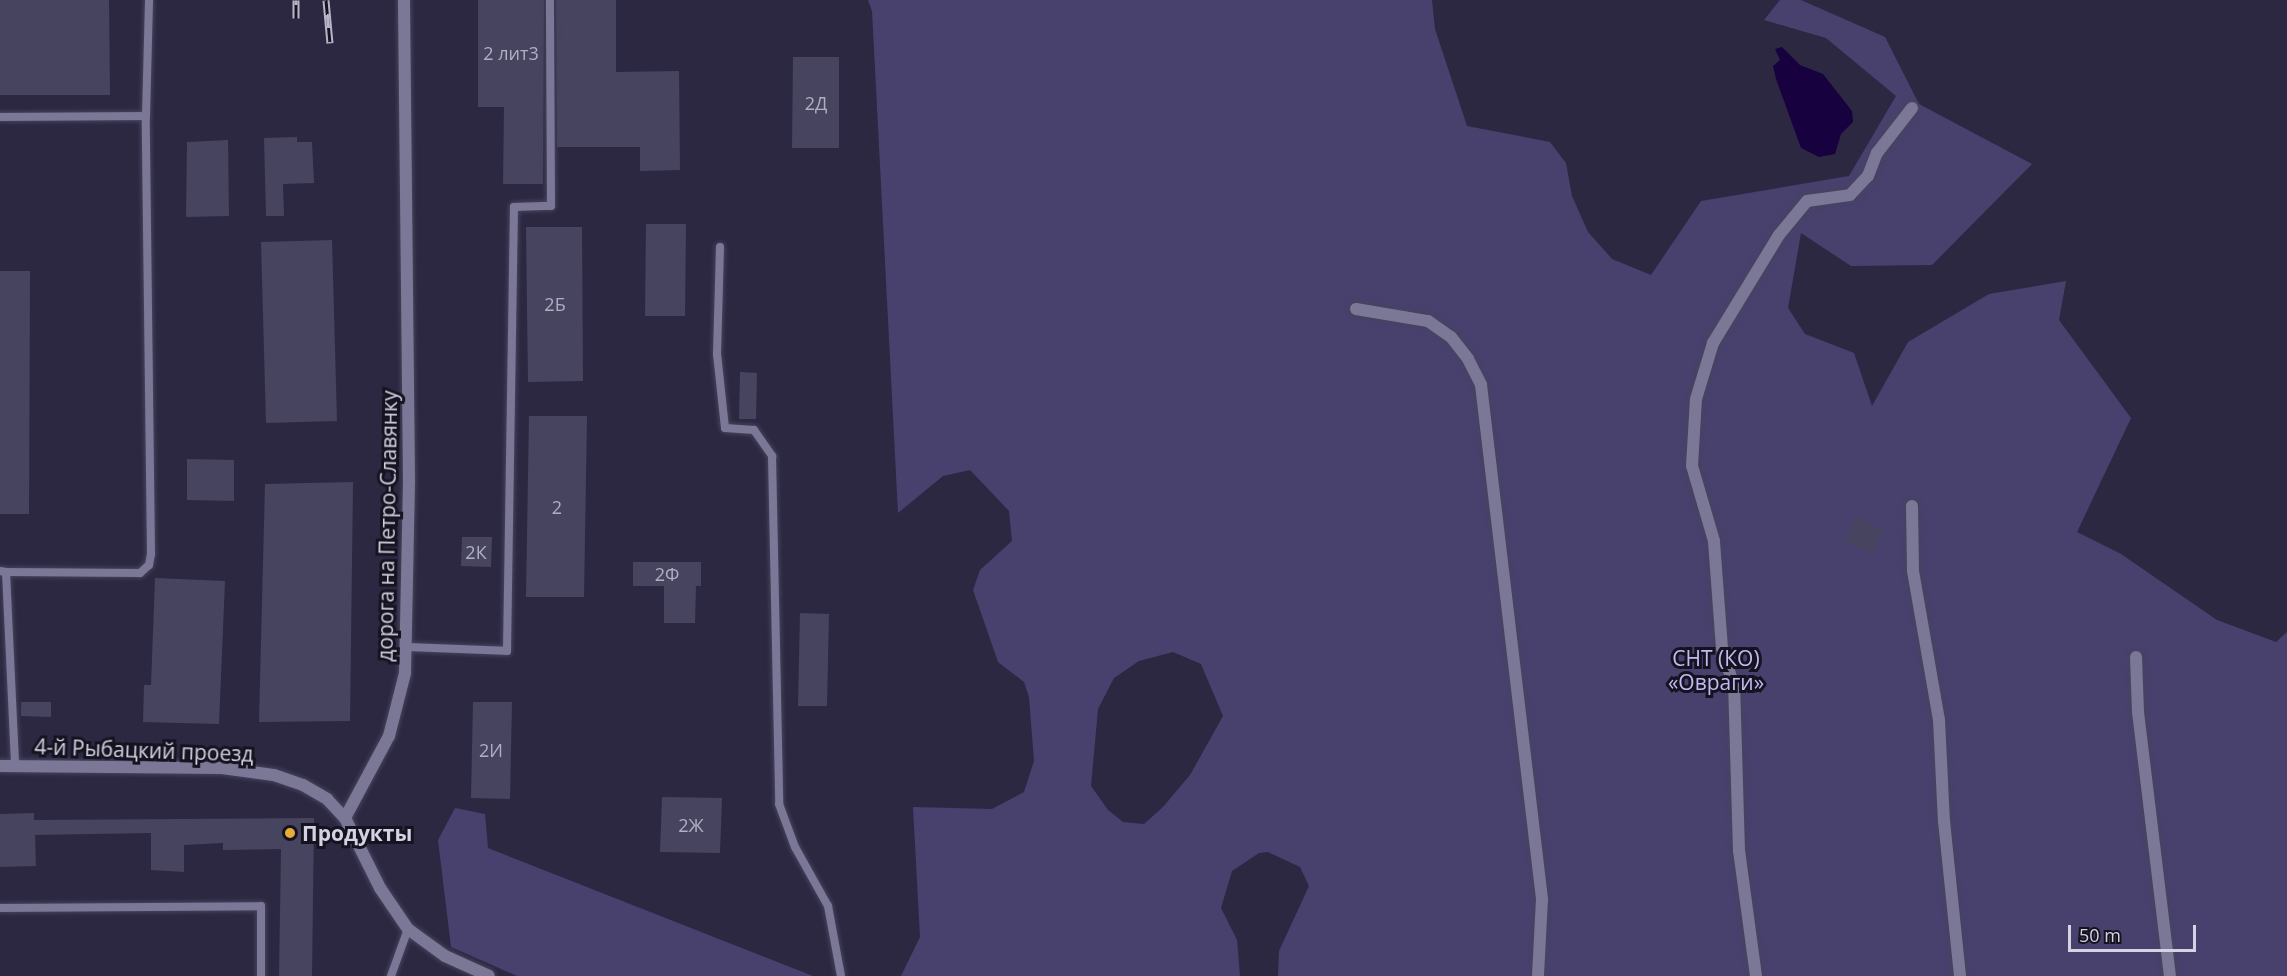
<!DOCTYPE html>
<meta charset="utf-8">
<style>
body{margin:0}
#map{position:relative;width:2287px;height:976px;overflow:hidden;background:#2c2842;font-family:"Open Sans",sans-serif}
div>[style]{position:absolute}
[style*='--x']{left:calc(var(--x)*1px);top:calc(var(--y)*1px);width:calc(var(--w)*1px);rotate:calc(var(--a)*1deg)}
.green>*{inset:0;background:#48416e}
.water>*{inset:0;background:#18013f}
.building>*{inset:0;background:#474460}
.roads{filter:drop-shadow(0 0 2px #47435c) drop-shadow(0 0 2px #47435c)}
.service>*{height:8px;margin:-4px;padding:0 4px;transform-origin:4px;border-radius:4px;background:#7b7897}
.minor>*{height:12px;margin:-6px;padding:0 6px;transform-origin:6px;border-radius:6px;background:#7b7897}
.tertiary>*{height:12px;margin:-6px;padding:0 6px;transform-origin:6px;border-radius:6px;background:#7b7897}
.rail>*{height:7px;margin-top:-3.5px;transform-origin:0;background:repeating-linear-gradient(90deg,#15131f 0 14px,#b7b5c8 0 28px);box-sizing:border-box;border-block:2px solid #b7b5c8}
.dots>*{width:16px;height:16px;translate:-50% -50%;box-sizing:border-box;border:3px solid #15131f;border-radius:50%}
span{translate:-50% -50%;white-space:nowrap;text-align:center;line-height:1.15;-webkit-text-stroke:6px #15131f;paint-order:stroke}
.number-label{font-size:18px;color:#b1aec2}
.number-label span{-webkit-text-stroke-width:0}
.street-label{font-size:21px;color:#d4d2e3}
.park-label{font-size:21px;color:#c0b9f3}
.poi-label{font-size:21px;color:#d4d2e3;font-weight:700}
.left{translate:0 -50%;text-align:left}
.scale{position:absolute;left:2068px;top:925px;width:128px;height:27px;box-sizing:border-box;border:3px solid #d4d2e3;border-top:0;padding-left:8px;font-size:18px;line-height:21px;white-space:nowrap;color:#d4d2e3;-webkit-text-stroke:4px #15131f;paint-order:stroke}
</style>
<div id="map">
<div class="green">
<i style="clip-path:polygon(evenodd,868px 0,1432px 0,1435px 29px,1467px 126px,1550px 142px,1566px 163px,1572px 196px,1588px 232px,1612px 259px,1651px 275px,1701px 201px,1849px 176px,1896px 96px,1826px 38px,1764px 20px,1780px 0,1801px 0,1885px 37px,1919px 104px,2032px 164px,1932px 265px,1851px 266px,1801px 233px,1788px 308px,1805px 334px,1854px 353px,1872px 406px,1908px 342px,1989px 294px,2066px 281px,2059px 320px,2131px 418px,2077px 532px,2121px 554px,2217px 620px,2276px 642px,2287px 632px,2287px 976px,1278px 976px,1279px 951px,1309px 886px,1300px 867px,1268px 852px,1259px 853px,1232px 871px,1221px 908px,1237px 940px,1240px 976px,901px 976px,920px 937px,913px 807px,992px 809px,1024px 792px,1034px 761px,1029px 697px,1024px 682px,998px 662px,973px 590px,980px 570px,1012px 541px,1009px 511px,970px 470px,943px 476px,898px 513px,872px 11px,868px 0,1173px 652px,1201px 664px,1223px 716px,1190px 775px,1163px 807px,1144px 824px,1123px 822px,1108px 810px,1091px 786px,1098px 709px,1114px 678px,1139px 661px,1173px 652px)"></i>
<i style="clip-path:polygon(455px 808px,485px 814px,488px 848px,813px 976px,517px 976px,451px 947px,438px 840px)"></i>
</div>
<div class="water">
<i style="clip-path:polygon(1782px 47px,1800px 65px,1823px 74px,1852px 111px,1853px 122px,1841px 134px,1835px 154px,1819px 157px,1801px 148px,1776px 79px,1773px 66px,1780px 60px,1775px 49px)"></i>
</div>
<div class="building">
<i style="clip-path:polygon(0 0,109px 0,110px 95px,0 95px)"></i>
<i style="clip-path:polygon(478px 0,544px 0,543px 184px,503px 184px,504px 107px,478px 107px)"></i>
<i style="clip-path:polygon(556px 0,616px 0,616px 72px,679px 71px,680px 170px,640px 171px,640px 147px,557px 147px)"></i>
<i style="clip-path:polygon(793px 57px,839px 57px,839px 148px,792px 148px)"></i>
<i style="clip-path:polygon(297px 137px,297px 142px,312px 142px,314px 183px,283px 184px,284px 216px,266px 216px,264px 138px)"></i>
<i style="clip-path:polygon(228px 140px,229px 216px,186px 217px,187px 142px)"></i>
<i style="clip-path:polygon(646px 224px,686px 224px,685px 316px,645px 316px)"></i>
<i style="clip-path:polygon(526px 227px,582px 227px,583px 381px,528px 382px)"></i>
<i style="clip-path:polygon(332px 240px,337px 421px,266px 423px,261px 242px)"></i>
<i style="clip-path:polygon(0 271px,30px 271px,29px 514px,0 514px)"></i>
<i style="clip-path:polygon(740px 372px,757px 373px,756px 419px,739px 419px)"></i>
<i style="clip-path:polygon(529px 416px,587px 416px,584px 597px,526px 597px)"></i>
<i style="clip-path:polygon(187px 459px,234px 460px,234px 501px,187px 500px)"></i>
<i style="clip-path:polygon(353px 482px,350px 721px,259px 722px,265px 484px)"></i>
<i style="clip-path:polygon(1856px 517px,1883px 530px,1872px 554px,1844px 541px)"></i>
<i style="clip-path:polygon(462px 537px,492px 537px,491px 567px,461px 566px)"></i>
<i style="clip-path:polygon(633px 562px,701px 562px,701px 586px,696px 586px,695px 623px,664px 623px,664px 586px,633px 586px)"></i>
<i style="clip-path:polygon(155px 578px,225px 581px,219px 724px,143px 722px,144px 685px,151px 685px)"></i>
<i style="clip-path:polygon(800px 613px,829px 614px,827px 706px,798px 706px)"></i>
<i style="clip-path:polygon(21px 702px,51px 702px,51px 717px,21px 716px)"></i>
<i style="clip-path:polygon(473px 702px,512px 702px,510px 799px,471px 798px)"></i>
<i style="clip-path:polygon(662px 797px,722px 798px,720px 853px,660px 852px)"></i>
<i style="clip-path:polygon(34px 813px,34px 820px,314px 818px,312px 976px,279px 976px,281px 849px,223px 850px,223px 843px,184px 845px,184px 872px,151px 870px,151px 833px,35px 835px,36px 866px,0 867px,0 814px)"></i>
</div>
<div class="roads">
<div class="service">
<i style="--x:0;--y:117;--w:146;--a:-0.4"></i>
<i style="--x:720;--y:247;--w:107;--a:91.6"></i>
<i style="--x:717;--y:354;--w:74;--a:83.8"></i>
<i style="--x:725;--y:428;--w:29;--a:4"></i>
<i style="--x:754;--y:430;--w:32;--a:55"></i>
<i style="--x:772;--y:456;--w:348;--a:88.8"></i>
<i style="--x:779;--y:804;--w:46;--a:69.6"></i>
<i style="--x:795;--y:847;--w:68;--a:60.8"></i>
<i style="--x:828;--y:906;--w:71;--a:79.5"></i>
<i style="--x:0;--y:571;--w:6;--a:9"></i>
<i style="--x:6;--y:572;--w:194;--a:87.3"></i>
<i style="--x:6;--y:572;--w:134;--a:0.4"></i>
<i style="--x:140;--y:573;--w:12;--a:-42"></i>
<i style="--x:149;--y:565;--w:11;--a:-80"></i>
<i style="--x:151;--y:554;--w:438;--a:-90.7"></i>
<i style="--x:146;--y:116;--w:116;--a:-88.5"></i>
<i style="--x:405;--y:647;--w:102;--a:2.2"></i>
<i style="--x:507;--y:651;--w:444;--a:-89.1"></i>
<i style="--x:514;--y:207;--w:37;--a:-2"></i>
<i style="--x:551;--y:206;--w:206;--a:-90.3"></i>
<i style="--x:0;--y:908;--w:261;--a:-0.4"></i>
<i style="--x:261;--y:906;--w:70;--a:90"></i>
<i style="--x:391;--y:976;--w:50;--a:-70.1"></i>
</div>
<div class="minor">
<i style="--x:1356;--y:309;--w:73;--a:9.5"></i>
<i style="--x:1428;--y:321;--w:28;--a:35"></i>
<i style="--x:1451;--y:337;--w:28;--a:52"></i>
<i style="--x:1468;--y:359;--w:29;--a:63"></i>
<i style="--x:1481;--y:385;--w:518;--a:83.23"></i>
<i style="--x:1542;--y:899;--w:77;--a:93"></i>
<i style="--x:1912;--y:506;--w:65;--a:89.1"></i>
<i style="--x:1913;--y:571;--w:151;--a:80.1"></i>
<i style="--x:1939;--y:720;--w:101;--a:87.2"></i>
<i style="--x:1944;--y:821;--w:156;--a:84.1"></i>
<i style="--x:2136;--y:657;--w:55;--a:87.9"></i>
<i style="--x:2138;--y:712;--w:266;--a:83.1"></i>
<i style="--x:345;--y:818;--w:93;--a:-61.8"></i>
<i style="--x:389;--y:736;--w:65;--a:-75.7"></i>
<i style="--x:405;--y:673;--w:193;--a:-88.8"></i>
<i style="--x:409;--y:480;--w:480;--a:-90.6"></i>
<i style="--x:1756;--y:976;--w:126;--a:-97.7"></i>
<i style="--x:1739;--y:851;--w:164;--a:-91.7"></i>
<i style="--x:1734;--y:687;--w:41;--a:-107.1"></i>
<i style="--x:1722;--y:648;--w:107;--a:-94.3"></i>
<i style="--x:1714;--y:541;--w:78;--a:-106.3"></i>
<i style="--x:1692;--y:466;--w:67;--a:-86.6"></i>
<i style="--x:1696;--y:399;--w:59;--a:-73.1"></i>
<i style="--x:1713;--y:343;--w:127;--a:-58.6"></i>
<i style="--x:1779;--y:235;--w:44;--a:-50.5"></i>
<i style="--x:1807;--y:201;--w:43;--a:-7.9"></i>
<i style="--x:1850;--y:195;--w:26;--a:-47"></i>
<i style="--x:1868;--y:176;--w:25;--a:-69"></i>
<i style="--x:1877;--y:153;--w:57;--a:-52.1"></i>
</div>
<div class="tertiary">
<i style="--x:0;--y:766;--w:222;--a:0.5"></i>
<i style="--x:222;--y:768;--w:52;--a:7.7"></i>
<i style="--x:274;--y:775;--w:31;--a:19"></i>
<i style="--x:303;--y:785;--w:28;--a:30"></i>
<i style="--x:327;--y:799;--w:26;--a:47"></i>
<i style="--x:345;--y:818;--w:78;--a:63.4"></i>
<i style="--x:380;--y:888;--w:50;--a:55.7"></i>
<i style="--x:408;--y:929;--w:46;--a:36.1"></i>
<i style="--x:445;--y:956;--w:48;--a:24.4"></i>
</div>
</div>
<div class="rail">
<i style="--x:326;--y:0;--w:43;--a:84.7"></i>
<i style="--x:296;--y:18;--w:18;--a:-90"></i>
</div>
<div class="dots">
<i style="left:290px;top:833px;background:#e7ac37"></i>
</div>
<div class="number-label">
<span style="left:511px;top:53px">2 лит3</span>
<span style="left:816px;top:103px">2Д</span>
<span style="left:555px;top:304px">2Б</span>
<span style="left:557px;top:507px">2</span>
<span style="left:476px;top:552px">2К</span>
<span style="left:667px;top:574px">2Ф</span>
<span style="left:491px;top:750px">2И</span>
<span style="left:691px;top:825px">2Ж</span>
</div>
<div class="street-label">
<span style="left:387px;top:526px;rotate:-89deg">дорога на Петро-Славянку</span>
<span style="left:144px;top:750px;rotate:2deg">4-й Рыбацкий проезд</span>
</div>
<div class="park-label">
<span style="left:1716px;top:670px">СНТ (КО)<br>«Овраги»</span>
</div>
<div class="poi-label">
<span class="left" style="left:302px;top:833px">Продукты</span>
</div>
<div class="scale">50 m</div>
</div>
